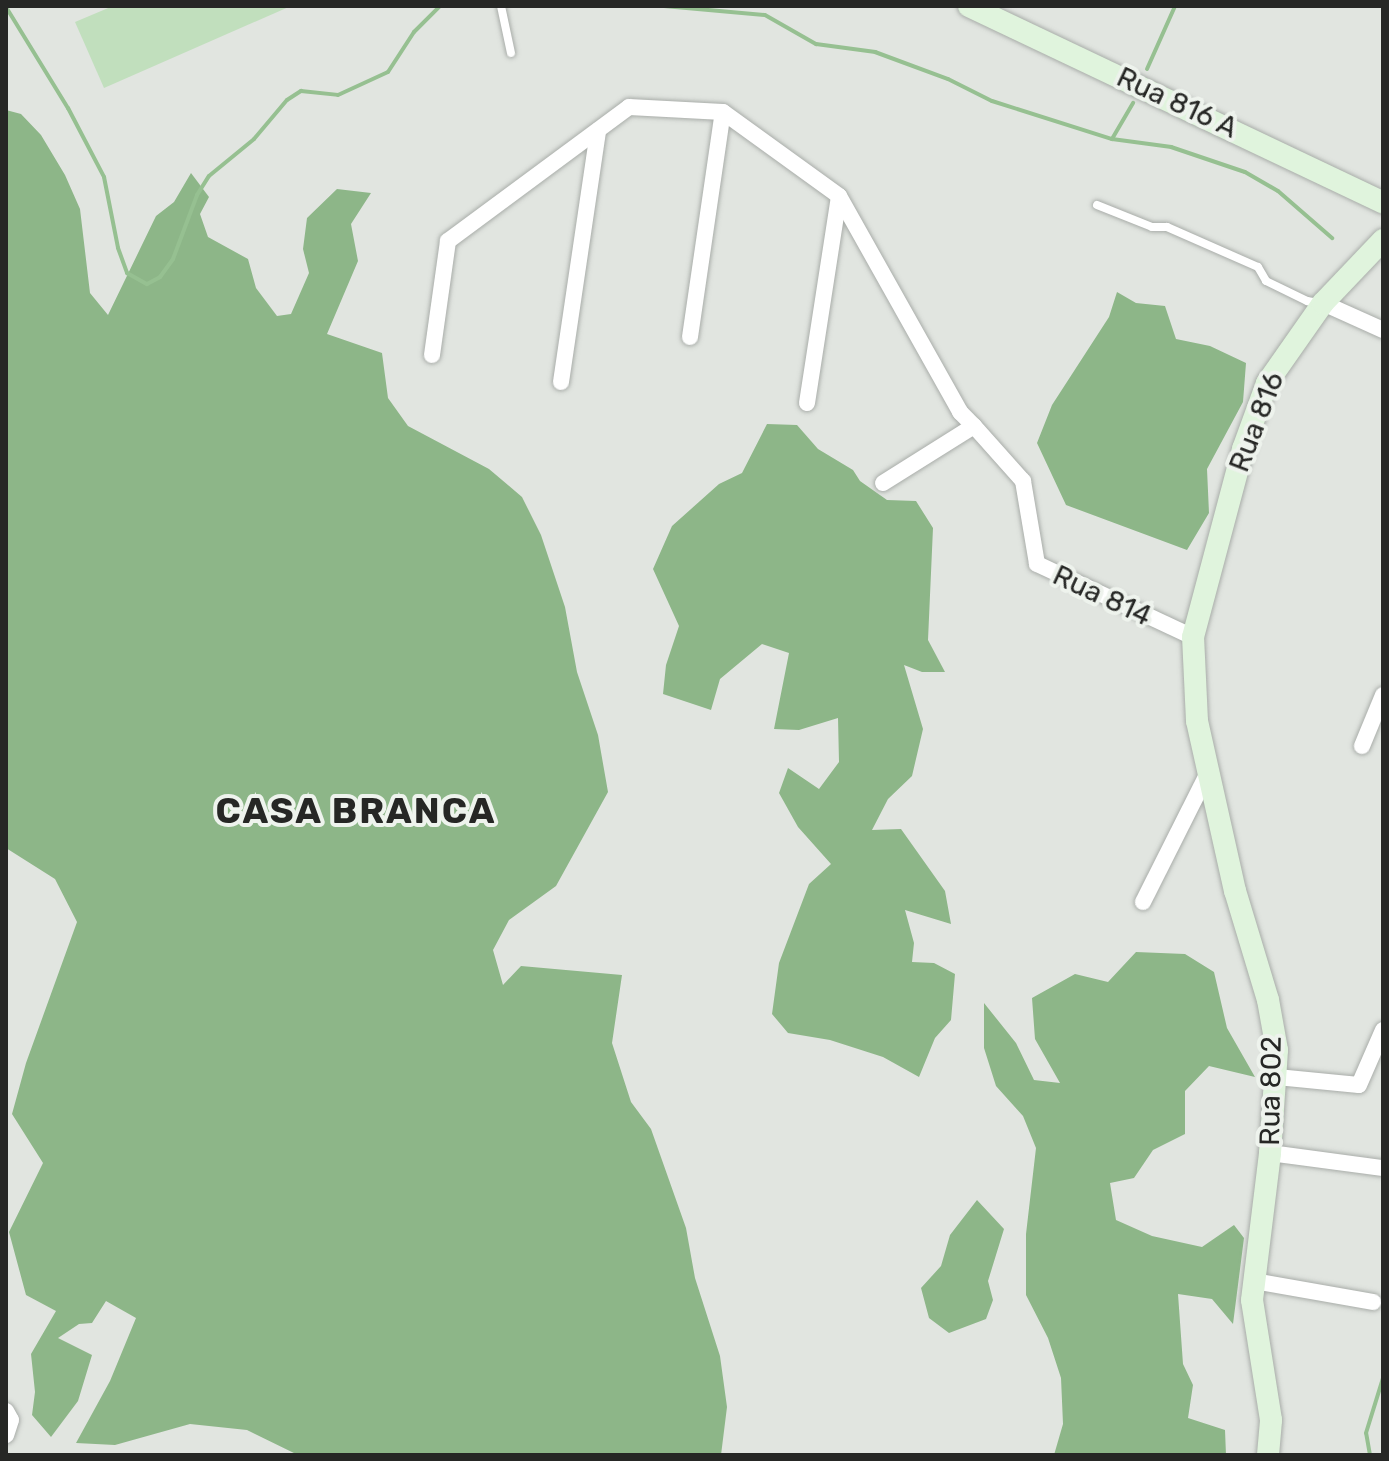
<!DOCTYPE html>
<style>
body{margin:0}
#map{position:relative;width:1389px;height:1461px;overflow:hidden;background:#e1e5e0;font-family:Rubik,sans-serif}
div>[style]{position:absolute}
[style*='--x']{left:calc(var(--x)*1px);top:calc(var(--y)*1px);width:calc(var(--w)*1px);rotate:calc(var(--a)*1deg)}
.green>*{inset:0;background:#c1dfbd}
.forest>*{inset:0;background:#8db688}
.stream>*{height:4px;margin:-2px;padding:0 2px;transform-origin:2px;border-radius:2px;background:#96c091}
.roads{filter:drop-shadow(0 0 2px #a9ada9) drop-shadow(0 0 2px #a9ada9)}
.lane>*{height:8px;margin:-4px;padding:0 4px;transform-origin:4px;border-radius:4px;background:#fff}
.street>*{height:16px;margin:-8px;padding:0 8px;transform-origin:8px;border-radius:8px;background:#fff}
.secondary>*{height:22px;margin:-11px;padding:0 11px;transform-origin:11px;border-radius:11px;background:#e0f4dd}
span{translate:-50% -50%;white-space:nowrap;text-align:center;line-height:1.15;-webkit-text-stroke:8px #eef3ed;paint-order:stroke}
.street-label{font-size:28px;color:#262725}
.district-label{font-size:36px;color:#262725;font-weight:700;letter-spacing:2px}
.frame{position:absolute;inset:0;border:8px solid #262725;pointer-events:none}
</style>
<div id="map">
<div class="green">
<i style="clip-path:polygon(113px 6px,291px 6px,104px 88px,75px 22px)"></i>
</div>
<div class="forest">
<i style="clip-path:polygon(6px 110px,21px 114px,41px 135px,65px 175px,80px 209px,90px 293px,108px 315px,156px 216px,174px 202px,191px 173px,209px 197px,200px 214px,208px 237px,248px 259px,256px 288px,277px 316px,291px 314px,309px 273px,303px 249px,307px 218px,337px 189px,371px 193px,351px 224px,358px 261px,327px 334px,382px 353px,388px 398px,408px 426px,489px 469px,522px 497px,541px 535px,565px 607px,577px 672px,598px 735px,608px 792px,556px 886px,509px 920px,493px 950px,503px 985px,521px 966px,622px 975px,612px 1043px,631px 1102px,651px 1129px,686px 1228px,695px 1278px,720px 1356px,727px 1407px,721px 1455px,298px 1455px,247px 1430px,190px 1424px,115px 1445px,76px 1443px,110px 1381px,136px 1318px,106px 1301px,92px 1323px,79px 1324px,58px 1338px,92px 1355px,78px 1401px,51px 1437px,32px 1415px,35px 1392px,31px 1354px,56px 1311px,26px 1295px,9px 1232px,43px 1163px,12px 1114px,26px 1063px,77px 922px,55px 879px,6px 848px)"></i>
<i style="clip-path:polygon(1117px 292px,1136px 303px,1165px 306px,1176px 339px,1210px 346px,1246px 363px,1243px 402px,1207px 469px,1209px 513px,1187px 550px,1066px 505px,1037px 443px,1052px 405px,1109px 317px)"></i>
<i style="clip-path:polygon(767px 424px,797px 425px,818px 449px,853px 470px,860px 481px,887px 500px,916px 501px,933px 528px,928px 640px,945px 672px,922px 672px,904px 665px,923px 729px,912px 776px,888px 799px,872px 830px,901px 829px,945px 891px,951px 924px,905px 910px,914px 943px,912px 962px,934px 963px,955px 974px,951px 1020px,935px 1038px,919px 1077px,883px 1057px,830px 1040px,788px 1033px,772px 1014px,779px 963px,809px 884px,831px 864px,798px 827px,779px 793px,788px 768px,819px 789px,839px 762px,838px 718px,799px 730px,774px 729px,789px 653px,762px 644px,720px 679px,711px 710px,663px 694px,666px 665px,679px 626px,653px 569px,672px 526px,719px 484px,742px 473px)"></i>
<i style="clip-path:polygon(1136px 952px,1185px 954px,1214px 972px,1227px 1028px,1255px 1077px,1209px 1066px,1185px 1091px,1185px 1134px,1153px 1150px,1134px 1178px,1110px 1183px,1116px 1220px,1152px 1236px,1202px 1247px,1234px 1225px,1244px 1238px,1233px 1324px,1212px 1299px,1178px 1294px,1183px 1364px,1193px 1385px,1188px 1418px,1225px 1430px,1226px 1455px,1054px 1455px,1063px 1424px,1061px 1378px,1048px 1338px,1026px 1295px,1026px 1234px,1036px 1148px,1023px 1116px,996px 1086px,984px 1048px,984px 1003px,1016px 1043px,1034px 1080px,1060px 1083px,1035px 1039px,1032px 998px,1075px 974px,1108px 982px)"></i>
<i style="clip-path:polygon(977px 1200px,1004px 1229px,988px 1281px,993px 1300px,986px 1319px,949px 1333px,929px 1318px,921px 1288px,941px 1266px,950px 1235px)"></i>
</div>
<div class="stream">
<i style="--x:664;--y:6;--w:101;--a:5.1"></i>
<i style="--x:765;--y:15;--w:59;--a:29.6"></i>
<i style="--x:816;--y:44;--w:60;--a:7.7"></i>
<i style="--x:875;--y:52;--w:78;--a:20.3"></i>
<i style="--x:948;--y:79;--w:49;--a:26.6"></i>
<i style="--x:992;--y:101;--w:126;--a:17.6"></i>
<i style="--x:1112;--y:139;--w:42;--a:-59.7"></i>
<i style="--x:6;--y:7;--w:119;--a:58.5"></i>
<i style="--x:68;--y:108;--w:78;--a:62.4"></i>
<i style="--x:104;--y:177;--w:72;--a:78.8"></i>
<i style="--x:118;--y:248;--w:27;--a:70"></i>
<i style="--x:127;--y:273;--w:23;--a:29"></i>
<i style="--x:147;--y:284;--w:15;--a:-28"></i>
<i style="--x:160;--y:277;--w:22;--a:-54"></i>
<i style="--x:173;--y:259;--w:68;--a:-69.4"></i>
<i style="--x:197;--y:195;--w:22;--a:-58"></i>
<i style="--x:209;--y:176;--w:58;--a:-39.4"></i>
<i style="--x:254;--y:139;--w:51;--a:-49.8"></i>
<i style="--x:287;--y:100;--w:17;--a:-33"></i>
<i style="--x:301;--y:91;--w:37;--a:6"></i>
<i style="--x:338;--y:95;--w:55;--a:-24.7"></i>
<i style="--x:388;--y:72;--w:48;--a:-57"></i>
<i style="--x:414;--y:32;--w:37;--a:-45"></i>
<i style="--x:1147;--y:69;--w:69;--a:-66"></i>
<i style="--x:1112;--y:139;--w:60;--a:7.7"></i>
<i style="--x:1171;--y:147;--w:78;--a:18.7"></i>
<i style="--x:1245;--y:172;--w:38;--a:30"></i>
<i style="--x:1278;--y:191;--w:72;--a:41"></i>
<i style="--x:1370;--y:1455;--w:22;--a:-100"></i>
<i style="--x:1366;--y:1433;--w:58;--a:-72.8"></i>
</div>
<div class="roads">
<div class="lane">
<i style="--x:501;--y:6;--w:48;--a:78"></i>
<i style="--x:1097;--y:205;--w:59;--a:21.8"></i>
<i style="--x:1152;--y:227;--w:15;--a:0"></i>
<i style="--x:1167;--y:227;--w:99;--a:23.7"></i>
<i style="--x:1258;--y:267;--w:16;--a:60"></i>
<i style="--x:1266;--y:281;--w:46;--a:26"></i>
<i style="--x:1307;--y:301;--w:12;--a:9"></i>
</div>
<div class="street">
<i style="--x:1323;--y:303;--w:66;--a:24.2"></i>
<i style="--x:690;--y:337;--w:227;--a:-81.7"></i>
<i style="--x:432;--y:355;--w:115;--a:-82"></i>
<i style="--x:448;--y:241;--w:225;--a:-36.5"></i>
<i style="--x:629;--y:107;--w:94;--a:3"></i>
<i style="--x:723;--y:112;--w:143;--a:35.9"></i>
<i style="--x:839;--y:196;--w:248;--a:60.7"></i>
<i style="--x:960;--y:412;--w:20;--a:45"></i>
<i style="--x:561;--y:382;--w:254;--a:-81.6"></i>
<i style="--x:807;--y:403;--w:209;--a:-81.2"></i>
<i style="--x:883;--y:483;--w:107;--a:-32.1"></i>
<i style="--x:974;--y:426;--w:74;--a:48.3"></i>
<i style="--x:1023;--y:481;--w:84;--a:80.4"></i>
<i style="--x:1037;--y:564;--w:172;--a:25.1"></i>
<i style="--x:1362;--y:746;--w:55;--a:-67.6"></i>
<i style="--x:1143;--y:902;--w:144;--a:-63.3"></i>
<i style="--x:1277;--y:1077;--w:82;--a:5.6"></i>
<i style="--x:1359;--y:1085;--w:60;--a:-66.4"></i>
<i style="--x:1270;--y:1153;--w:114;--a:7.6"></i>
<i style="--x:1254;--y:1281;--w:121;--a:10"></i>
<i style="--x:6;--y:1411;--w:10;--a:61"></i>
<i style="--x:11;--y:1420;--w:16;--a:108"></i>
</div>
<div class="secondary">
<i style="--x:969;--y:6;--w:458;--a:25.4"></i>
<i style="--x:1268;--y:1455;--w:35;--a:-85"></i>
<i style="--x:1271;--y:1420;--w:121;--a:-99"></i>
<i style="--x:1252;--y:1300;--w:148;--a:-83"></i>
<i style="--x:1270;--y:1153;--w:103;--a:-86.1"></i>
<i style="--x:1277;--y:1050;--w:51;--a:-100.2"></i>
<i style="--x:1268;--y:1000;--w:114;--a:-106.8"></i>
<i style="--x:1235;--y:891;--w:174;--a:-102.6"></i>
<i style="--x:1197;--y:721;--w:84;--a:-92.7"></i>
<i style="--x:1193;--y:637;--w:195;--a:-75.1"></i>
<i style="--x:1243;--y:449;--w:70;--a:-70"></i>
<i style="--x:1267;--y:383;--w:98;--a:-55"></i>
<i style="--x:1323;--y:303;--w:87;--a:-46.4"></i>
</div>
</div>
<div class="street-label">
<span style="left:1177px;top:103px;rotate:25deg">Rua 816 A</span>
<span style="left:1257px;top:422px;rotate:-69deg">Rua 816</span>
<span style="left:1102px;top:596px;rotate:25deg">Rua 814</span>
<span style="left:1271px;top:1091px;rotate:-89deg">Rua 802</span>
</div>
<div class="district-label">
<span style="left:356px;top:811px">CASA BRANCA</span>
</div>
<div class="frame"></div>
</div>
